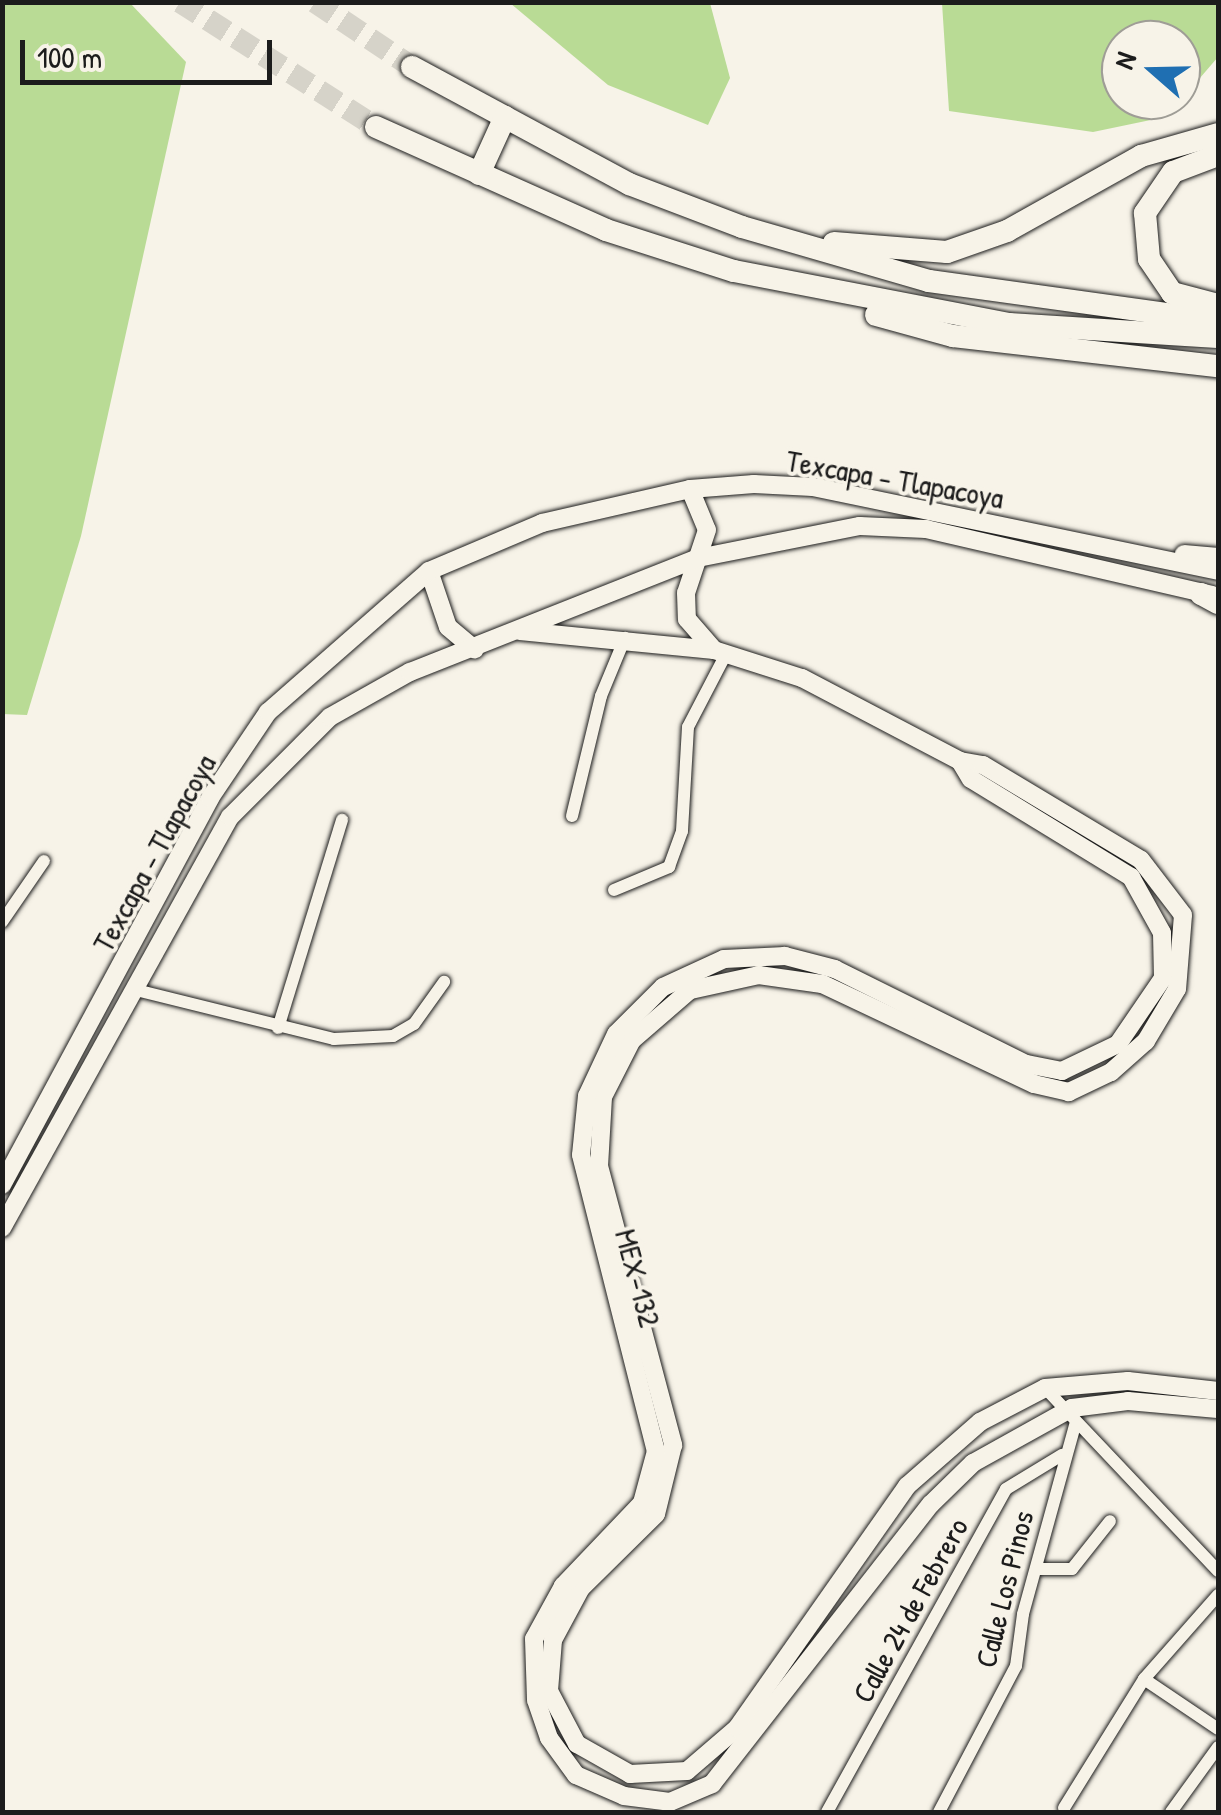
<!DOCTYPE html>
<style>
body{margin:0}
#map{position:relative;width:1221px;height:1815px;overflow:hidden;background:#f7f3e8;font-family:"Patrick Hand",sans-serif}
div>[style]{position:absolute}
[style*='--x']{left:calc(var(--x)*1px);top:calc(var(--y)*1px);width:calc(var(--w)*1px);rotate:calc(var(--a)*1deg)}
.green>*{inset:0;background:#b9db95}
.highway-tunnel>*{height:22px;margin-top:-11px;transform-origin:0;background:repeating-linear-gradient(90deg,#d6d3c9 0 22px,transparent 0 33px)}
.roads{filter:drop-shadow(0 0 2px #1c1c1c) drop-shadow(0 0 2px #1c1c1c)}
.street>*{height:12px;margin:-6px;padding:0 6px;transform-origin:6px;border-radius:6px;background:#f7f3e8}
.secondary>*{height:18px;margin:-9px;padding:0 9px;transform-origin:9px;border-radius:9px;background:#f7f3e8}
.highway>*{height:22px;margin:-11px;padding:0 11px;transform-origin:11px;border-radius:11px;background:#f7f3e8}
span{translate:-50% -50%;white-space:nowrap;text-align:center;line-height:1.15;-webkit-text-stroke:8px #f7f3e8;paint-order:stroke}
.street-label{font-size:30px;color:#1c1c1c}
.frame{position:absolute;inset:0;border:5px solid #1c1c1c;pointer-events:none}
.north{position:absolute;left:1101px;top:20px;width:100px;height:100px;box-sizing:border-box;background:#f7f3e8;border:2px solid #9f9d96;border-radius:50%;rotate:290deg;font-size:28px;font-weight:700;line-height:40px;text-align:center;color:#1c1c1c}
.north::after{content:'';display:block;margin:auto;width:35px;height:45px;background:#1f6fb2;clip-path:polygon(50% 0,100% 100%,50% 72%,0 100%)}
.scale{position:absolute;left:20px;top:40px;width:252px;height:45px;box-sizing:border-box;border:5px solid #1c1c1c;border-top:0;padding-left:12px;font-size:30px;line-height:35px;white-space:nowrap;color:#1c1c1c;-webkit-text-stroke:8px #f7f3e8;paint-order:stroke}
</style>
<div id="map">
<div class="green">
<i style="clip-path:polygon(3px 2px,130px 3px,186px 62px,81px 536px,27px 715px,2px 714px)"></i>
<i style="clip-path:polygon(510px 3px,710px 3px,730px 78px,708px 125px,608px 85px)"></i>
<i style="clip-path:polygon(942px 3px,1218px 3px,1218px 57px,1181px 100px,1181px 40px,1121px 40px,1121px 100px,1181px 100px,1165px 117px,1093px 132px,949px 111px)"></i>
</div>
<div class="highway-tunnel">
<i style="--x:180;--y:2;--w:232;--a:32.5"></i>
<i style="--x:315;--y:2;--w:117;--a:33.8"></i>
</div>
<div class="roads">
<div class="street">
<i style="--x:572;--y:816;--w:123;--a:-76.4"></i>
<i style="--x:601;--y:696;--w:63;--a:-67.5"></i>
<i style="--x:614;--y:890;--w:60;--a:-22.7"></i>
<i style="--x:669;--y:867;--w:38;--a:-70"></i>
<i style="--x:682;--y:831;--w:104;--a:-86.7"></i>
<i style="--x:688;--y:727;--w:82;--a:-62.5"></i>
<i style="--x:2;--y:922;--w:74;--a:-55.5"></i>
<i style="--x:132;--y:989;--w:208;--a:13.9"></i>
<i style="--x:334;--y:1039;--w:59;--a:-2.9"></i>
<i style="--x:393;--y:1036;--w:24;--a:-30"></i>
<i style="--x:414;--y:1024;--w:52;--a:-54.5"></i>
<i style="--x:278;--y:1028;--w:218;--a:-72.9"></i>
<i style="--x:1045;--y:1388;--w:252;--a:46.6"></i>
<i style="--x:1037;--y:1569;--w:35;--a:0"></i>
<i style="--x:1072;--y:1569;--w:61;--a:-51.6"></i>
<i style="--x:1144;--y:1679;--w:89;--a:34"></i>
<i style="--x:1064;--y:1808;--w:152;--a:-58.2"></i>
<i style="--x:1144;--y:1679;--w:112;--a:-48.6"></i>
<i style="--x:827;--y:1812;--w:369;--a:-61"></i>
<i style="--x:1006;--y:1489;--w:66;--a:-31.3"></i>
<i style="--x:939;--y:1812;--w:165;--a:-62.2"></i>
<i style="--x:1016;--y:1666;--w:52;--a:-82.3"></i>
<i style="--x:1023;--y:1614;--w:196;--a:-74.6"></i>
<i style="--x:1171;--y:1812;--w:80;--a:-54.1"></i>
</div>
<div class="secondary">
<i style="--x:690;--y:489;--w:44;--a:67.5"></i>
<i style="--x:707;--y:530;--w:66;--a:108.4"></i>
<i style="--x:686;--y:593;--w:26;--a:88"></i>
<i style="--x:687;--y:619;--w:41;--a:48.9"></i>
<i style="--x:1184;--y:554;--w:34;--a:5"></i>
<i style="--x:429;--y:571;--w:59;--a:71.3"></i>
<i style="--x:448;--y:627;--w:35;--a:40"></i>
<i style="--x:520;--y:631;--w:195;--a:5.6"></i>
<i style="--x:714;--y:650;--w:92;--a:17.7"></i>
<i style="--x:802;--y:678;--w:178;--a:27.7"></i>
<i style="--x:960;--y:761;--w:23;--a:10"></i>
<i style="--x:983;--y:765;--w:184;--a:31"></i>
<i style="--x:1141;--y:860;--w:69;--a:52.6"></i>
<i style="--x:1183;--y:915;--w:74;--a:94.6"></i>
<i style="--x:1177;--y:989;--w:61;--a:120.8"></i>
<i style="--x:1146;--y:1041;--w:47;--a:138.5"></i>
<i style="--x:1111;--y:1072;--w:47;--a:154.5"></i>
<i style="--x:1069;--y:1092;--w:36;--a:-167"></i>
<i style="--x:1034;--y:1084;--w:234;--a:-154.7"></i>
<i style="--x:822;--y:984;--w:64;--a:-171.9"></i>
<i style="--x:759;--y:975;--w:71;--a:167.7"></i>
<i style="--x:690;--y:990;--w:77;--a:139.2"></i>
<i style="--x:632;--y:1040;--w:64;--a:117"></i>
<i style="--x:603;--y:1097;--w:69;--a:93.3"></i>
<i style="--x:599;--y:1166;--w:289;--a:75.1"></i>
<i style="--x:673;--y:1445;--w:71;--a:103.8"></i>
<i style="--x:656;--y:1514;--w:105;--a:135.4"></i>
<i style="--x:581;--y:1588;--w:59;--a:118.3"></i>
<i style="--x:553;--y:1640;--w:51;--a:94.5"></i>
<i style="--x:549;--y:1691;--w:60;--a:62.2"></i>
<i style="--x:577;--y:1744;--w:61;--a:29.5"></i>
<i style="--x:630;--y:1774;--w:57;--a:-3"></i>
<i style="--x:687;--y:1771;--w:66;--a:-40.7"></i>
<i style="--x:737;--y:1728;--w:296;--a:-54.9"></i>
<i style="--x:907;--y:1486;--w:97;--a:-41.2"></i>
<i style="--x:980;--y:1422;--w:73;--a:-27.6"></i>
<i style="--x:1045;--y:1388;--w:83;--a:-4.8"></i>
<i style="--x:1128;--y:1381;--w:91;--a:6.3"></i>
<i style="--x:960;--y:761;--w:21;--a:59"></i>
<i style="--x:971;--y:779;--w:188;--a:31.5"></i>
<i style="--x:1131;--y:877;--w:64;--a:61"></i>
<i style="--x:1162;--y:933;--w:45;--a:88.7"></i>
<i style="--x:1163;--y:978;--w:80;--a:124.3"></i>
<i style="--x:1118;--y:1044;--w:62;--a:154.3"></i>
<i style="--x:1062;--y:1071;--w:37;--a:-169"></i>
<i style="--x:1026;--y:1064;--w:213;--a:-153.6"></i>
<i style="--x:835;--y:969;--w:52;--a:-165.4"></i>
<i style="--x:785;--y:956;--w:61;--a:177.2"></i>
<i style="--x:724;--y:959;--w:67;--a:155.3"></i>
<i style="--x:663;--y:987;--w:66;--a:135"></i>
<i style="--x:616;--y:1034;--w:68;--a:115.1"></i>
<i style="--x:587;--y:1096;--w:59;--a:95.8"></i>
<i style="--x:581;--y:1155;--w:305;--a:75.8"></i>
<i style="--x:656;--y:1451;--w:54;--a:105.1"></i>
<i style="--x:642;--y:1503;--w:115;--a:133.6"></i>
<i style="--x:563;--y:1586;--w:60;--a:118.7"></i>
<i style="--x:534;--y:1639;--w:61;--a:88.1"></i>
<i style="--x:536;--y:1700;--w:40;--a:71.1"></i>
<i style="--x:549;--y:1738;--w:46;--a:53.9"></i>
<i style="--x:576;--y:1775;--w:52;--a:23.6"></i>
<i style="--x:624;--y:1796;--w:46;--a:7.4"></i>
<i style="--x:670;--y:1802;--w:46;--a:-23.2"></i>
<i style="--x:712;--y:1784;--w:355;--a:-52"></i>
<i style="--x:931;--y:1504;--w:59;--a:-44.3"></i>
<i style="--x:973;--y:1463;--w:113;--a:-29.1"></i>
<i style="--x:1072;--y:1408;--w:56;--a:-7.1"></i>
<i style="--x:1128;--y:1401;--w:90;--a:5.1"></i>
<i style="--x:2;--y:1185;--w:439;--a:-61.7"></i>
<i style="--x:210;--y:798;--w:104;--a:-56"></i>
<i style="--x:268;--y:712;--w:214;--a:-41.2"></i>
<i style="--x:429;--y:571;--w:123;--a:-23"></i>
<i style="--x:542;--y:523;--w:152;--a:-12.9"></i>
<i style="--x:690;--y:489;--w:64;--a:-4.5"></i>
<i style="--x:754;--y:484;--w:59;--a:2.9"></i>
<i style="--x:813;--y:487;--w:414;--a:11.7"></i>
<i style="--x:2;--y:1228;--w:470;--a:-61"></i>
<i style="--x:230;--y:817;--w:141;--a:-45"></i>
<i style="--x:330;--y:717;--w:92;--a:-29.4"></i>
<i style="--x:410;--y:672;--w:310;--a:-21.6"></i>
<i style="--x:698;--y:558;--w:165;--a:-11.2"></i>
<i style="--x:860;--y:526;--w:66;--a:2.6"></i>
<i style="--x:926;--y:529;--w:294;--a:13"></i>
</div>
<div class="highway">
<i style="--x:412;--y:67;--w:247;--a:28.3"></i>
<i style="--x:629;--y:184;--w:121;--a:20.8"></i>
<i style="--x:742;--y:227;--w:195;--a:16.1"></i>
<i style="--x:929;--y:281;--w:292;--a:7.9"></i>
<i style="--x:376;--y:127;--w:252;--a:24.1"></i>
<i style="--x:606;--y:230;--w:134;--a:17.8"></i>
<i style="--x:734;--y:271;--w:280;--a:10.9"></i>
<i style="--x:1009;--y:324;--w:209;--a:3.6"></i>
<i style="--x:1218;--y:155;--w:48;--a:159.3"></i>
<i style="--x:1173;--y:172;--w:50;--a:124.3"></i>
<i style="--x:1145;--y:213;--w:46;--a:85"></i>
<i style="--x:1149;--y:259;--w:41;--a:55.9"></i>
<i style="--x:1172;--y:293;--w:48;--a:14.6"></i>
<i style="--x:479;--y:174;--w:63;--a:-65.5"></i>
<i style="--x:834;--y:243;--w:113;--a:4.6"></i>
<i style="--x:947;--y:252;--w:64;--a:-19.3"></i>
<i style="--x:1007;--y:231;--w:154;--a:-29.2"></i>
<i style="--x:1141;--y:156;--w:80;--a:-15.9"></i>
<i style="--x:876;--y:315;--w:80;--a:15.3"></i>
<i style="--x:953;--y:336;--w:267;--a:6.5"></i>
<i style="--x:1201;--y:594;--w:19;--a:28"></i>
</div>
</div>
<div class="street-label">
<span style="left:895px;top:479px;rotate:10deg">Texcapa - Tlapacoya</span>
<span style="left:154px;top:853px;rotate:-61deg">Texcapa - Tlapacoya</span>
<span style="left:638px;top:1278px;rotate:75deg">MEX-132</span>
<span style="left:1004px;top:1589px;rotate:-76deg">Calle Los Pinos</span>
<span style="left:910px;top:1610px;rotate:-61deg">Calle 24 de Febrero</span>
</div>
<div class="frame"></div>
<div class="north">N</div>
<div class="scale">100 m</div>
</div>
